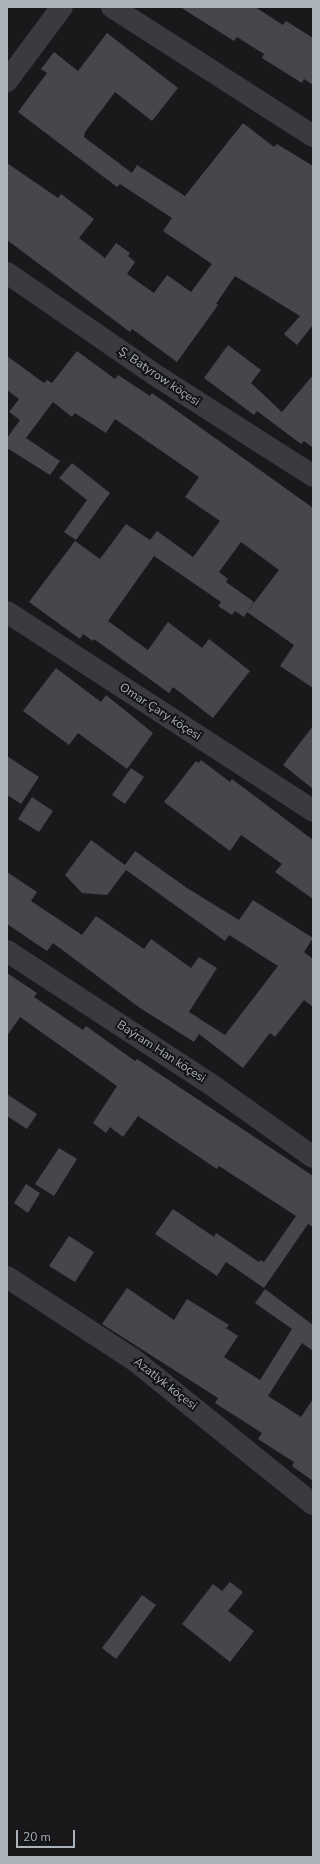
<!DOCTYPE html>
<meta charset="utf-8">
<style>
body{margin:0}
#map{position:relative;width:320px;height:1864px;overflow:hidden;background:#19191b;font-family:"Nunito Sans",sans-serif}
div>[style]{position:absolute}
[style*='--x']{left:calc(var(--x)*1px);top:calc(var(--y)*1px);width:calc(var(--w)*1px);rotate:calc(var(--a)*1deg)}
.building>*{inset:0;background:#46474b}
.street>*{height:22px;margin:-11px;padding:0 11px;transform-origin:11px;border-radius:11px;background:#3a3b3f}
span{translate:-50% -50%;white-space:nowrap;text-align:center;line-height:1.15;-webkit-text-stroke:4px #141416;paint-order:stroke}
.street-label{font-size:12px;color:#acb2ba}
.frame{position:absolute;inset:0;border:8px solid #acb2ba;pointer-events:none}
.scale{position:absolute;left:16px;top:1830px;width:59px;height:18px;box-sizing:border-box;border:2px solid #acb2ba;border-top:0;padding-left:5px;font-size:12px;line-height:14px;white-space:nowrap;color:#acb2ba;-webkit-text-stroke:3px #141416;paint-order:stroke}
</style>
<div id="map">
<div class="building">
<i style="clip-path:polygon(180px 7px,255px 7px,283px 25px,286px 21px,313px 38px,313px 85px,304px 79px,302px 83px,262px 58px,264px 54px,237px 37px,234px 41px)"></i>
<i style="clip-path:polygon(107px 33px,178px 88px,152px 121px,115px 92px,85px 132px,84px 137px,132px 173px,137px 165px,185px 196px,243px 123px,274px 147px,277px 144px,313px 166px,313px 325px,297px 345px,284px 334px,300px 316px,235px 276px,216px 304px,218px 305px,177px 362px,132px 329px,130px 332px,7px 240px,7px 163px,58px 198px,61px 194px,94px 219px,79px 238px,105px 258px,116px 243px,130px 253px,128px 256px,135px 262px,127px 274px,154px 293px,167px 275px,191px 292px,212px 264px,163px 231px,172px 218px,120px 184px,117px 187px,18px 112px,47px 73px,41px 69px,54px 52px,78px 71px)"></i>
<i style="clip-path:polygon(228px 345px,261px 370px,251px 383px,282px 412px,313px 375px,313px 448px,304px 441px,301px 444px,257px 411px,254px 415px,204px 378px)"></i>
<i style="clip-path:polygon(evenodd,77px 351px,115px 379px,118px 375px,150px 396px,152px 393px,313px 508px,313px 688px,280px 666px,294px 645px,247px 612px,244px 617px,235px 611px,232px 615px,218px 606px,221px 602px,154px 556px,108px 621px,148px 650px,168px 622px,202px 648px,209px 639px,250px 671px,213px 718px,173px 687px,169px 693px,94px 639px,93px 641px,83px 634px,80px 639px,29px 602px,75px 541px,100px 559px,126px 524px,150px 540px,157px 531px,193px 557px,220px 521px,185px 497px,199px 477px,115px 419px,106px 433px,75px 413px,72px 417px,53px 402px,26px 438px,60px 461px,50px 475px,7px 448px,7px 438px,20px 420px,9px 412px,19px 399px,7px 390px,7px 356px,44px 383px,47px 380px,52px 383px,77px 351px,241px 542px,279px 570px,247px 612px,254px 602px,226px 582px,228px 579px,219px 572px,241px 542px)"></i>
<i style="clip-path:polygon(72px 463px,110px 493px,76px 540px,64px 532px,87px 500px,59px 478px)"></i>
<i style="clip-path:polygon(56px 668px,101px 702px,106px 695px,153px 733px,127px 769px,78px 733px,69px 745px,23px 711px)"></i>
<i style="clip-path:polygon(313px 726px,313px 789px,283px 765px)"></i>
<i style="clip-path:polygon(7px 756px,39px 777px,21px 804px,7px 795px)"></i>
<i style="clip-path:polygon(201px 760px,230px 782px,232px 779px,313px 840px,313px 899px,275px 872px,282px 864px,241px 835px,230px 851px,164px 802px,196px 761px,199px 763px)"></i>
<i style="clip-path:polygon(131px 768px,144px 777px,125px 804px,112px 795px)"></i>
<i style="clip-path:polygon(32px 797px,53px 811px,39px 832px,18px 819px)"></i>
<i style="clip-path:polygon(91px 840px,125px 865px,135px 851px,187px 888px,239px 920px,253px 900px,313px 938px,304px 952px,313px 959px,313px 1007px,304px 1000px,275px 1037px,270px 1033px,243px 1068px,199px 1034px,194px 1042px,140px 1008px,53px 943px,47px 951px,7px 924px,7px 872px,37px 892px,31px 901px,82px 935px,96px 916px,144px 949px,151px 939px,191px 968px,199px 957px,217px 968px,189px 1012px,225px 1035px,278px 966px,229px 935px,225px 941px,126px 870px,107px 895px,82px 893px,65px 875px)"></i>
<i style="clip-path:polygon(7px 973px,37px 993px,34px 997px,83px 1030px,86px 1026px,135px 1061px,137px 1059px,313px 1176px,313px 1227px,308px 1224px,264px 1288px,226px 1262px,217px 1276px,155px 1234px,173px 1209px,214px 1237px,216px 1233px,259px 1262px,260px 1260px,264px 1262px,296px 1216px,219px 1166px,217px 1169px,138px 1116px,123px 1137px,110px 1127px,106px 1133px,93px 1123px,117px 1086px,20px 1017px,7px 1036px)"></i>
<i style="clip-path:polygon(7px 1094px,37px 1114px,27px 1129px,7px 1116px)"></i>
<i style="clip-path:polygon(59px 1148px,77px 1159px,54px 1196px,35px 1184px)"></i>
<i style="clip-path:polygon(26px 1184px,40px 1193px,28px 1213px,14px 1203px)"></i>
<i style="clip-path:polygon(69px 1236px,94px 1252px,75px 1282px,49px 1266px)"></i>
<i style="clip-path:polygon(127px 1288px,174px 1320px,187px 1299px,229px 1325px,226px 1328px,238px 1336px,224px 1357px,260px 1380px,292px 1329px,255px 1303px,265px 1289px,313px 1325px,313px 1351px,302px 1343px,268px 1396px,301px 1417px,313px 1399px,313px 1481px,292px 1466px,294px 1462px,258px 1439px,262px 1433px,215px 1403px,218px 1398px,102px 1324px)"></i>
<i style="clip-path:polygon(230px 1582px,243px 1592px,228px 1611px,254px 1631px,230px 1662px,182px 1624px,213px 1584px,222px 1591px)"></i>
<i style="clip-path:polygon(142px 1595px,156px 1605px,116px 1659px,102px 1648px)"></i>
</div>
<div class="street">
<i style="--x:112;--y:7;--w:239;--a:32.7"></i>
<i style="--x:7;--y:81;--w:92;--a:-53.4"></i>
<i style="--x:7;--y:273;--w:186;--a:34.5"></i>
<i style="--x:160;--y:378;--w:182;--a:32.6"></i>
<i style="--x:7;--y:612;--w:365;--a:33"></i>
<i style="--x:7;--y:951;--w:250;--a:33.2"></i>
<i style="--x:216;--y:1088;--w:119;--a:35.4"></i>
<i style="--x:7;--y:1277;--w:150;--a:33.1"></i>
<i style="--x:133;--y:1359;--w:231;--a:38.9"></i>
</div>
<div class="street-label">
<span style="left:159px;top:377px;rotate:34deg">Ş. Batyrow köçesi</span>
<span style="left:160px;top:712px;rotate:33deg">Omar Çary köçesi</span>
<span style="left:161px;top:1052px;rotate:33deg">Baýram Han köçesi</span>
<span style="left:165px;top:1384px;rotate:38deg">Azatlyk köçesi</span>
</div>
<div class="frame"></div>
<div class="scale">20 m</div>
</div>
